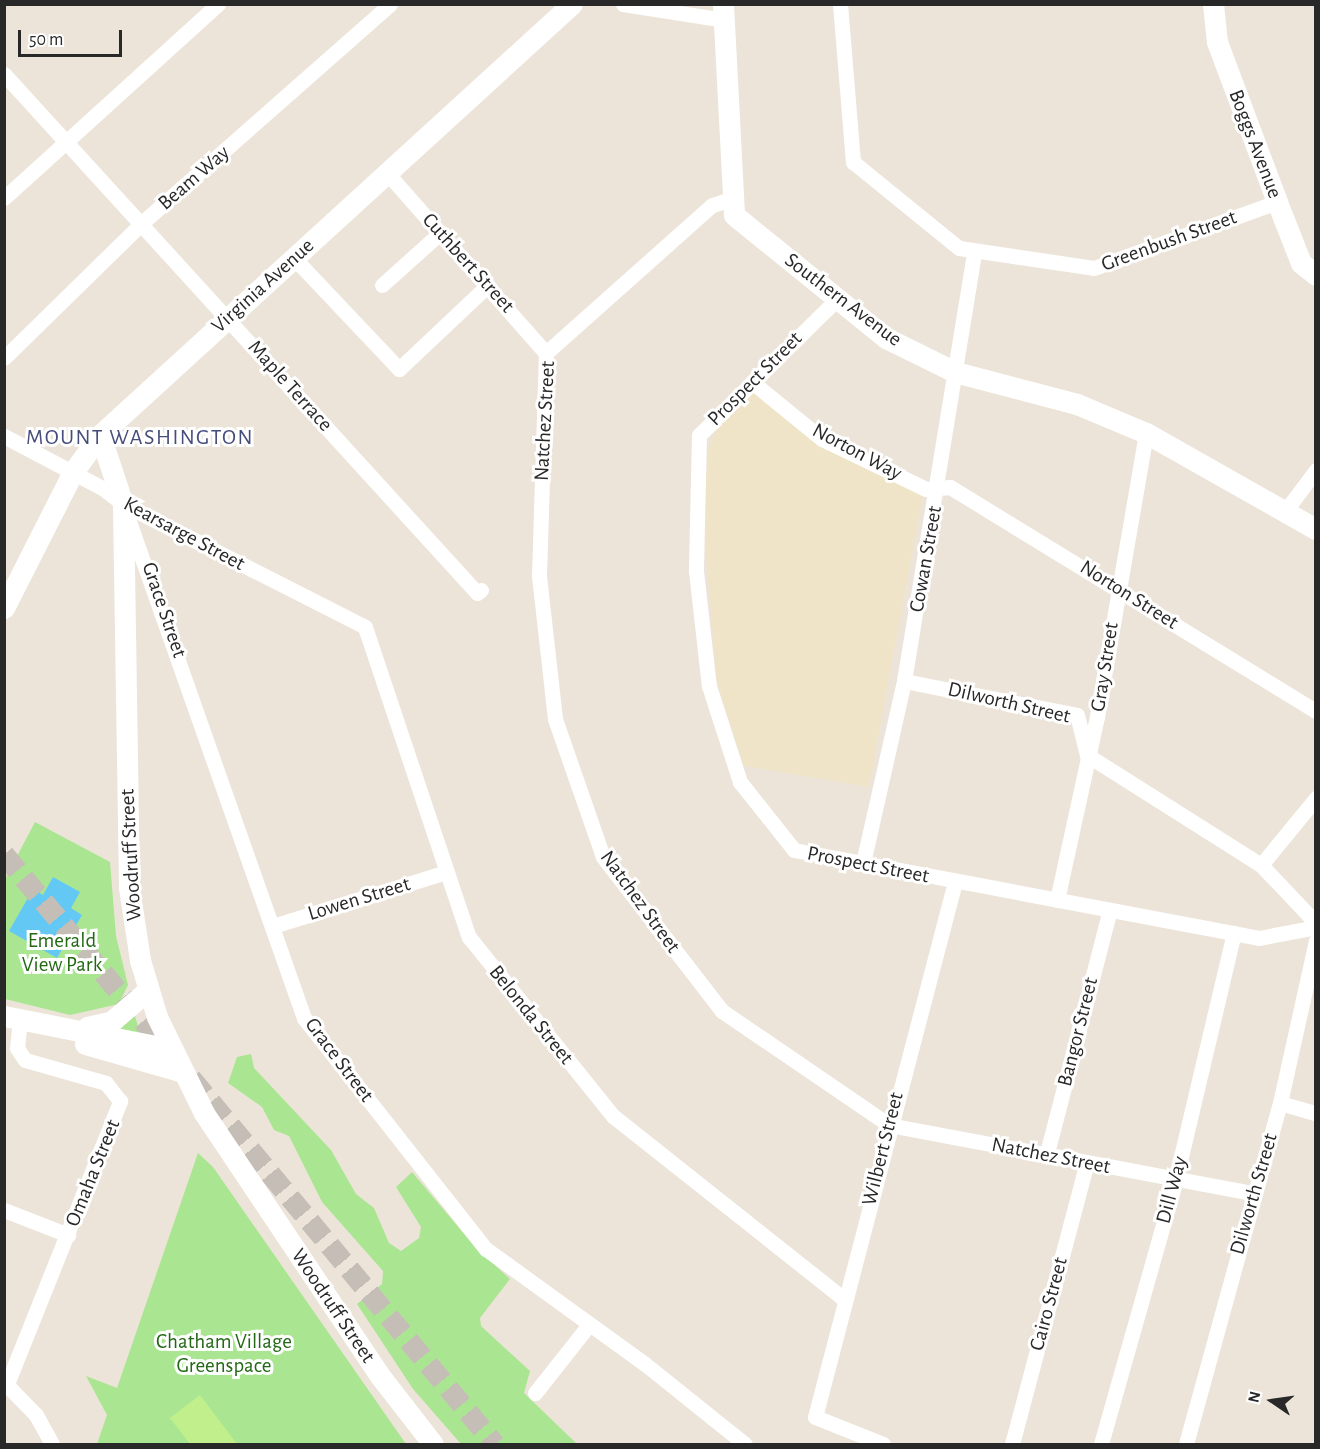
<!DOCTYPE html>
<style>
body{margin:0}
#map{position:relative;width:1320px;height:1449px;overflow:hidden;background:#ece4d9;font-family:"Alegreya Sans",sans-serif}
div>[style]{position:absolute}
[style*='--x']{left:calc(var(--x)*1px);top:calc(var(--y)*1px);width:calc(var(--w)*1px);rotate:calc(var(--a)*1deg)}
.education>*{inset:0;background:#efe4c7}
.green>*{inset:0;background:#aae691}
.pitch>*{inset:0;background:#c0ef8c}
.water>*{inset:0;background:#64c8f5}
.secondary-tunnel>*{height:21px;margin-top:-10.5px;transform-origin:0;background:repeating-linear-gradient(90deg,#c5beb6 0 21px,transparent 0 31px)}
.street>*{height:15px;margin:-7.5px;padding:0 7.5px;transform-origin:7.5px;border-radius:7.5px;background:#fff}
.secondary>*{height:21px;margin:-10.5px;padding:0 10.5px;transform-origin:10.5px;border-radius:10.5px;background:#fff}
span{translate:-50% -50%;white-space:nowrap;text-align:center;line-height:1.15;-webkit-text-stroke:6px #fff;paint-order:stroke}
.street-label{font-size:21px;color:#282828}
.park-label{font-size:21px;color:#236915}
.neighbourhood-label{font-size:22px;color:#464d7b;letter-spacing:1.5px}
.frame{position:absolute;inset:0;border:6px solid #282828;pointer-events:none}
.north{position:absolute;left:1242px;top:1371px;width:60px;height:60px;-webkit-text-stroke:4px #fff;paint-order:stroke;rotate:283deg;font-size:16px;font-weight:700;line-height:24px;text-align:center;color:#282828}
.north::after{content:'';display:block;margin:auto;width:21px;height:27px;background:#282828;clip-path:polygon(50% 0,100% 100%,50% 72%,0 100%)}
.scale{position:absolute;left:18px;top:30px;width:104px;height:27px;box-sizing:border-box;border:3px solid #282828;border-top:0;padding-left:8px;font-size:18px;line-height:21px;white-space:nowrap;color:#282828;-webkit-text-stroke:4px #fff;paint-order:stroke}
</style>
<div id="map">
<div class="education">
<i style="clip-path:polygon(755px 391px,923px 493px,869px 787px,744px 766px,717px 683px,703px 517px,708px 451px,717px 428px)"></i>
</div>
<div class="green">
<i style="clip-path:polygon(35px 822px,110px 862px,116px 936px,128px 985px,119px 1004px,70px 1015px,5px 999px,4px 881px)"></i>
<i style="clip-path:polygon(135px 1016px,142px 1039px,105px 1029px)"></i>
<i style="clip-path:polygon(251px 1054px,254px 1068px,331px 1150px,356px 1194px,374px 1208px,389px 1243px,401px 1251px,419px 1238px,421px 1227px,396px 1187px,412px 1172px,476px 1248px,510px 1279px,480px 1318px,481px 1326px,530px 1371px,524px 1393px,577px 1444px,461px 1444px,413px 1389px,357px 1304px,382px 1284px,383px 1271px,322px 1202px,289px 1136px,274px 1130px,262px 1107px,228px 1083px,237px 1057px)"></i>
<i style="clip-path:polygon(198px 1153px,213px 1167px,406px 1444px,97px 1444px,107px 1415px,86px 1376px,117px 1388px)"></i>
</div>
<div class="pitch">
<i style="clip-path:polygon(200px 1395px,237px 1444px,190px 1444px,170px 1418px)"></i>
</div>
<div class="water">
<i style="clip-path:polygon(53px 877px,80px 892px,71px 908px,82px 915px,57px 958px,9px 931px,33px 889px,43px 895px)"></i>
</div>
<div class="secondary-tunnel">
<i style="--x:4;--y:854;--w:261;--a:50.1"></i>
<i style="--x:191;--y:1078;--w:476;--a:50.3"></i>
</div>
<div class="street">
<i style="--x:623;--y:4;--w:102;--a:9"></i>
<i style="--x:840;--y:4;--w:159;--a:85.3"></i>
<i style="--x:853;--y:162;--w:136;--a:39.1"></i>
<i style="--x:959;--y:248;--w:136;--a:8.4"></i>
<i style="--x:1094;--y:268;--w:195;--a:-19.8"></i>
<i style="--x:4;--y:74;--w:702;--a:47.65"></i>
<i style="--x:477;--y:593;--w:5;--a:-37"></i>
<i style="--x:388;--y:174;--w:239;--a:48.6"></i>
<i style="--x:4;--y:198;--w:289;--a:-42.2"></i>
<i style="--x:734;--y:198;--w:23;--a:162"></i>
<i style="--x:712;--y:205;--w:222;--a:138.3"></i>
<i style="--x:546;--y:353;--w:223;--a:91.8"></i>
<i style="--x:539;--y:576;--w:144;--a:83.6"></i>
<i style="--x:555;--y:719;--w:146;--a:70.8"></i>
<i style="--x:603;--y:857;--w:195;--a:52.3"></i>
<i style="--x:722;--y:1011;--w:202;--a:34.3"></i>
<i style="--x:889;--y:1125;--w:370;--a:10.6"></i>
<i style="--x:294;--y:258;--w:153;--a:46.6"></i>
<i style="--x:399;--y:369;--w:122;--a:-43.3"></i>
<i style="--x:382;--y:285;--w:79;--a:-41.9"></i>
<i style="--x:836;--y:300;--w:192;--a:135.4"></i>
<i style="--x:699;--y:435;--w:136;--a:91.3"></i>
<i style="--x:696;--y:571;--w:116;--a:83.6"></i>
<i style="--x:709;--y:686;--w:101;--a:72.1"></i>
<i style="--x:740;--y:782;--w:87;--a:51.5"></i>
<i style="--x:794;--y:850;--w:473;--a:10.7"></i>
<i style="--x:1259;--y:938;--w:58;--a:-10.9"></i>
<i style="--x:4;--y:358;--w:194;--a:-44.4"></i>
<i style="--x:143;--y:222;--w:329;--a:-41.4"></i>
<i style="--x:752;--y:382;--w:90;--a:39.2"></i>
<i style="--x:822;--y:439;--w:115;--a:25.7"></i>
<i style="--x:926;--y:489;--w:24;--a:-5"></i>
<i style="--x:950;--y:487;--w:429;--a:31.5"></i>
<i style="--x:4;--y:436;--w:113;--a:27.9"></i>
<i style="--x:104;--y:489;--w:24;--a:38"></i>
<i style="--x:123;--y:504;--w:271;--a:26.9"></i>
<i style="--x:365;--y:627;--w:327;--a:71.5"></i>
<i style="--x:469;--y:937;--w:230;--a:51.2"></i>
<i style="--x:613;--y:1116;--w:296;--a:38.4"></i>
<i style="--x:125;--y:510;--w:539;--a:70.59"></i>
<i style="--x:304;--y:1018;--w:294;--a:51.8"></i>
<i style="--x:486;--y:1249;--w:196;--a:35.9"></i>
<i style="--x:645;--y:1364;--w:128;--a:38.7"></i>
<i style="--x:1286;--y:510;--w:50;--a:-53.1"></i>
<i style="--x:904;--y:681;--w:176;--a:11.1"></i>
<i style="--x:1077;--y:715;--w:41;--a:76"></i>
<i style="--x:1087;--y:755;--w:206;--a:32.3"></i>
<i style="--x:1261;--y:865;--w:80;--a:46.5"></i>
<i style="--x:863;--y:863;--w:187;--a:-77.3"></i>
<i style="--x:904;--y:681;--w:434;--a:-80.7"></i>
<i style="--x:1261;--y:865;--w:87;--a:-50.6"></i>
<i style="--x:1057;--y:900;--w:187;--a:-77.7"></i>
<i style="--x:1097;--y:717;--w:288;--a:-80.2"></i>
<i style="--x:273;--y:926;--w:181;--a:-17.3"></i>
<i style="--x:1280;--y:1103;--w:37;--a:16"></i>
<i style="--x:1047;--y:1153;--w:251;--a:-75.5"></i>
<i style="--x:4;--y:1210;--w:69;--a:21.3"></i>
<i style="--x:4;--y:1382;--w:46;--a:45.9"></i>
<i style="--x:36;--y:1415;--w:33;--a:61"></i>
<i style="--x:7;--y:1384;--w:305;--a:-68.2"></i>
<i style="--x:120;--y:1101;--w:23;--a:-128"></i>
<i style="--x:106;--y:1083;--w:84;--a:-164.1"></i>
<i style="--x:25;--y:1060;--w:14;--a:-124"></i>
<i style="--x:17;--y:1048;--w:28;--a:-84"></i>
<i style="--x:535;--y:1393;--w:85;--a:-51.7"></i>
<i style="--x:883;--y:1444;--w:73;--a:-158.3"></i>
<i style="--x:815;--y:1417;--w:553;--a:-75.34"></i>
<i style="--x:1012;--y:1444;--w:291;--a:-75.1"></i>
<i style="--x:1101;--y:1444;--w:272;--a:-74.2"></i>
<i style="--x:1175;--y:1182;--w:256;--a:-76.7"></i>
<i style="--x:1186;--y:1444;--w:354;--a:-74.6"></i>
<i style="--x:1280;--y:1103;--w:166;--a:-77.5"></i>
</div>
<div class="secondary">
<i style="--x:723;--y:4;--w:211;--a:87"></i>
<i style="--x:734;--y:215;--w:196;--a:39"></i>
<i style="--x:886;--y:338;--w:77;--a:26.2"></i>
<i style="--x:955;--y:372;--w:126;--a:14.7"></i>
<i style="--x:1077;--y:404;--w:75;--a:22.8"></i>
<i style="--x:1146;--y:433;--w:195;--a:29.5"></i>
<i style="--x:1213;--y:4;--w:38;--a:84"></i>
<i style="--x:1217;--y:42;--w:171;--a:69.4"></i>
<i style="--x:1277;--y:202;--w:66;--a:68.5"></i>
<i style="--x:1301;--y:263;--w:19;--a:39"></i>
<i style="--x:100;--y:435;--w:73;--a:71.6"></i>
<i style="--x:123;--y:504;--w:384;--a:89.1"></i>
<i style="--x:129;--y:888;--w:73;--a:81.3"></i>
<i style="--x:140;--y:960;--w:59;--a:73.4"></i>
<i style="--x:157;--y:1017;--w:107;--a:63.9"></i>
<i style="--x:204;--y:1113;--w:316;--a:56.2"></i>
<i style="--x:380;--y:1376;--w:86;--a:52.1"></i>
<i style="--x:4;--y:608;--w:153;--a:-63.1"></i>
<i style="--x:73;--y:472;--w:46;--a:-53.9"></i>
<i style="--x:100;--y:435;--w:639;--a:-42.4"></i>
<i style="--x:4;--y:1016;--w:169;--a:11.2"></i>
<i style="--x:87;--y:1027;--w:26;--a:-13"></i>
<i style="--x:112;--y:1021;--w:48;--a:-40.7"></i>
<i style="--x:85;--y:1044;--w:98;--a:16"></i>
</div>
<div class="street-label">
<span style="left:1255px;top:144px;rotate:69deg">Boggs Avenue</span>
<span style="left:194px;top:178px;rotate:-41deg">Beam Way</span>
<span style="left:1169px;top:241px;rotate:-20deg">Greenbush Street</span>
<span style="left:468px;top:263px;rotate:48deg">Cuthbert Street</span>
<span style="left:263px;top:286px;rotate:-42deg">Virginia Avenue</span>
<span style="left:843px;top:300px;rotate:37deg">Southern Avenue</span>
<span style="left:755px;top:379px;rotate:-45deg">Prospect Street</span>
<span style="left:290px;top:386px;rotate:48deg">Maple Terrace</span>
<span style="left:545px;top:421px;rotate:-87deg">Natchez Street</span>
<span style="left:857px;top:452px;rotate:28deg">Norton Way</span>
<span style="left:184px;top:534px;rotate:28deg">Kearsarge Street</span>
<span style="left:926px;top:559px;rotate:-80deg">Cowan Street</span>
<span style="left:1129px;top:595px;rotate:32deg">Norton Street</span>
<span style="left:164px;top:610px;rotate:71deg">Grace Street</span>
<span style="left:1105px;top:667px;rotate:-81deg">Gray Street</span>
<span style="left:1009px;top:703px;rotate:13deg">Dilworth Street</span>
<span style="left:131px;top:855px;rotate:-93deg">Woodruff Street</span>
<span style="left:868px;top:865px;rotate:11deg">Prospect Street</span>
<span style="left:359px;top:899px;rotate:-17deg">Lowen Street</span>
<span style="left:640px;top:902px;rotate:54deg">Natchez Street</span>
<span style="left:531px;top:1015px;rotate:51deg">Belonda Street</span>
<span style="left:1078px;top:1032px;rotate:-76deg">Bangor Street</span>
<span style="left:339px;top:1060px;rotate:53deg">Grace Street</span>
<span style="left:883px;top:1149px;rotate:-76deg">Wilbert Street</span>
<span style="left:1051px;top:1156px;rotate:11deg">Natchez Street</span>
<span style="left:93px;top:1173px;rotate:-68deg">Omaha Street</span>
<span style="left:1172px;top:1190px;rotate:-75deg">Dill Way</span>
<span style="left:1254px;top:1194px;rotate:-74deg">Dilworth Street</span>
<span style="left:1049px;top:1304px;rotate:-75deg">Cairo Street</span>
<span style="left:333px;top:1306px;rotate:56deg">Woodruff Street</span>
</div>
<div class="park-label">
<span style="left:62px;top:953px">Emerald<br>View Park</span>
<span style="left:224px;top:1354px">Chatham Village<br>Greenspace</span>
</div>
<div class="neighbourhood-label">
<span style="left:140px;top:438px">MOUNT WASHINGTON</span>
</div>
<div class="frame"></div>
<div class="north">N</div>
<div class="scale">50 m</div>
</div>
